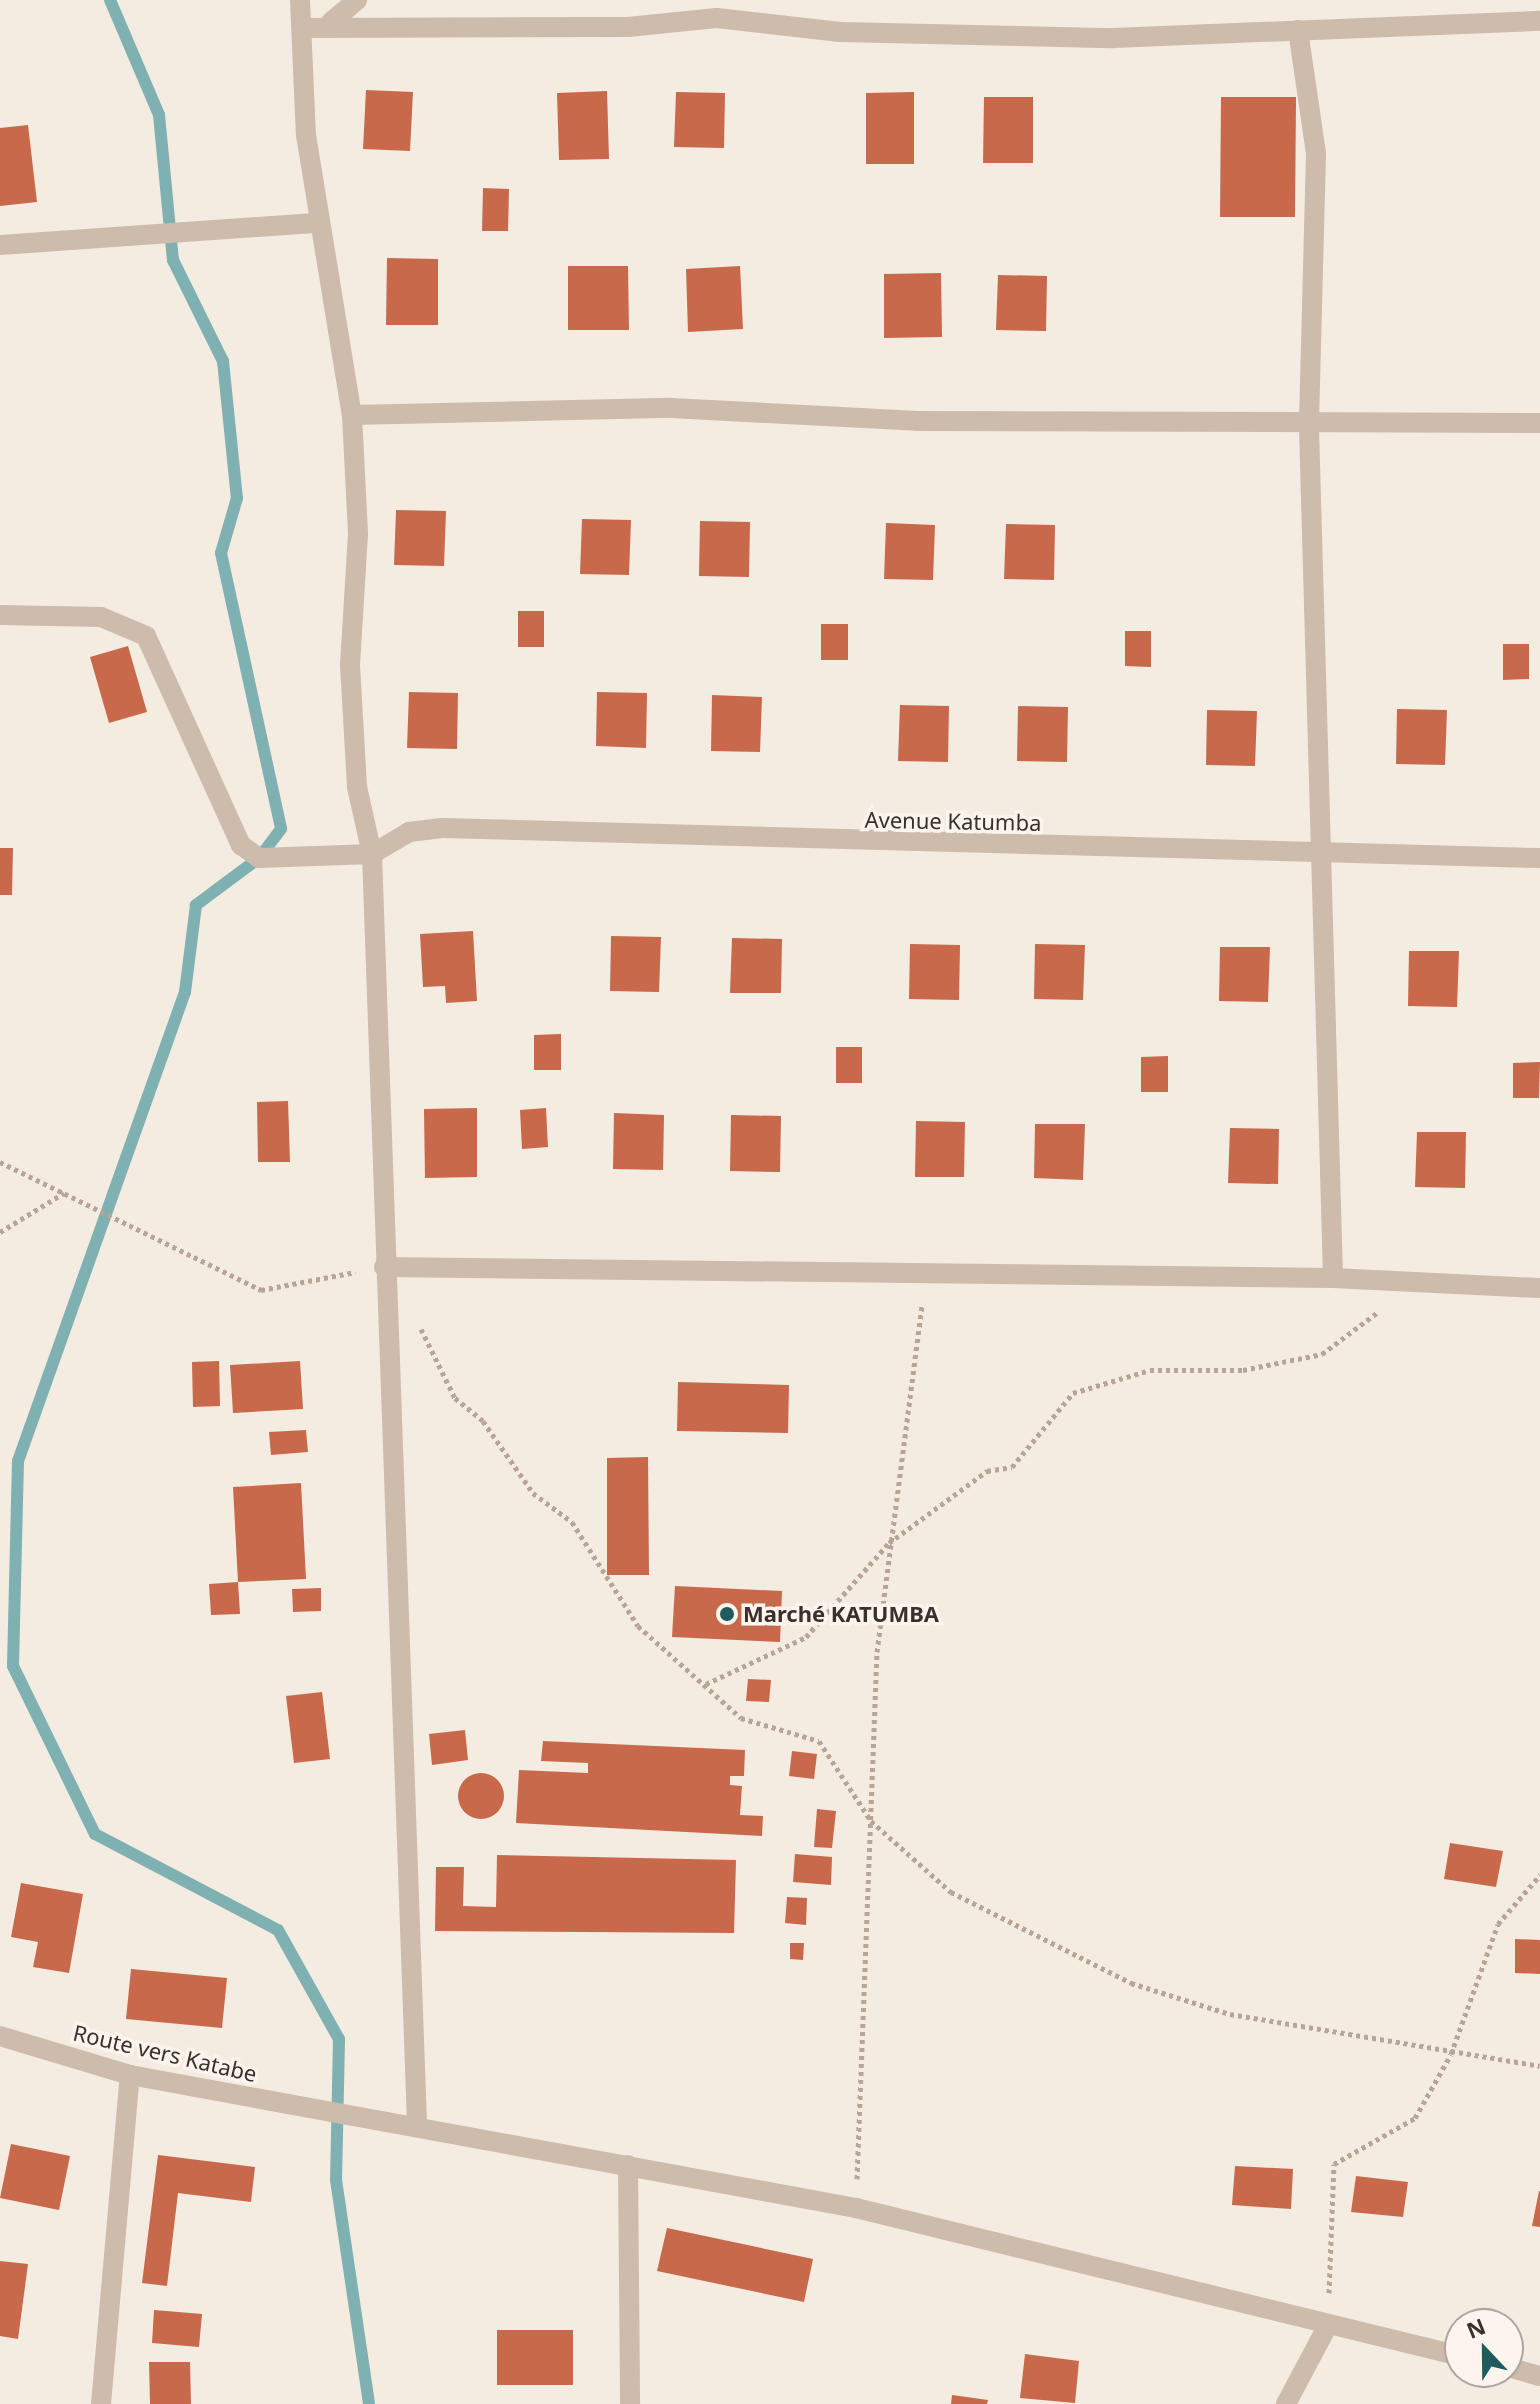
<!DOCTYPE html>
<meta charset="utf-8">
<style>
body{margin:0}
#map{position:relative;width:1540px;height:2404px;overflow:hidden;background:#f4ebe1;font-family:"Noto Sans",sans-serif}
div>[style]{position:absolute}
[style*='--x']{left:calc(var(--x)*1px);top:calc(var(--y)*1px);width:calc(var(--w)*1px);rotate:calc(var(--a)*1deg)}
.stream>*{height:12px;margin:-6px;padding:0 6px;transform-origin:6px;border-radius:6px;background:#7fb0b2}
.building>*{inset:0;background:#c8694b}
.round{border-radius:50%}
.path>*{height:5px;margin-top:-2.5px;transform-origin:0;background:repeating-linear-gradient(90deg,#b9a596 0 4px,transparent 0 8px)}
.minor>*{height:20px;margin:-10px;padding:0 10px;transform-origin:10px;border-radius:10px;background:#cdbbac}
.tertiary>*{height:20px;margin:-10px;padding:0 10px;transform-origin:10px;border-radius:10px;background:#cdbbac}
.dots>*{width:22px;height:22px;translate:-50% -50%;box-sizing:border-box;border:4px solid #fbf5ee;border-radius:50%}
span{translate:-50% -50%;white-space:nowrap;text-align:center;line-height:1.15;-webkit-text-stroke:7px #fbf5ee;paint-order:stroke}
.street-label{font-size:22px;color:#3b302b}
.poi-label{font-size:22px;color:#3b302b;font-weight:700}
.left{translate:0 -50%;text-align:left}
.north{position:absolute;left:1444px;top:2308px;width:80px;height:80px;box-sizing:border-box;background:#fbf5ee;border:2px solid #aea6a0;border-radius:50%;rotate:338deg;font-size:22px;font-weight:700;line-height:32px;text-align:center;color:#3b302b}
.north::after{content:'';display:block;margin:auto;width:28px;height:36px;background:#1f5a5e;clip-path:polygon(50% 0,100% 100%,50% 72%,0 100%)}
</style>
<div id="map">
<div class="stream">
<i style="--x:110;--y:0;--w:125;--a:66.9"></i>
<i style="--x:159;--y:115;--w:146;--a:84.5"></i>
<i style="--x:173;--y:260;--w:113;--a:63.7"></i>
<i style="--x:223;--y:361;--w:138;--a:84.2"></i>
<i style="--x:237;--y:498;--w:57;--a:106.2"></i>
<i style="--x:221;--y:553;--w:282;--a:77.7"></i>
<i style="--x:281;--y:829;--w:36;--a:127"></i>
<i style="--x:259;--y:858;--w:79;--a:143.3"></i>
<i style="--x:196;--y:905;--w:88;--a:97.2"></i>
<i style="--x:185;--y:992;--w:498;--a:109.6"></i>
<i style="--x:18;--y:1461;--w:205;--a:91.4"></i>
<i style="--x:13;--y:1666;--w:187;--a:64"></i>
<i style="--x:95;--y:1834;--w:207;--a:27.7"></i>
<i style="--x:278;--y:1930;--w:125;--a:60.8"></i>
<i style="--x:339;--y:2039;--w:141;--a:91.2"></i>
<i style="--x:336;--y:2180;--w:226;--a:81.6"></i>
</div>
<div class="building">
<i style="clip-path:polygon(366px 90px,413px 92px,410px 151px,363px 149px)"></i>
<i style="clip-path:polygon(607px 91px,609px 159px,559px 160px,557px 93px)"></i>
<i style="clip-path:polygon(676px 92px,725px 93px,724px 148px,674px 147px)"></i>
<i style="clip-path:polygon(914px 92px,914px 164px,866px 164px,866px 93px)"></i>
<i style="clip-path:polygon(984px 97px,1033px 97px,1033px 163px,983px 163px)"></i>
<i style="clip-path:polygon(1221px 97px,1296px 97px,1295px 217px,1220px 217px)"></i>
<i style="clip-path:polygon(28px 125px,37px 202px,0 206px,0 128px)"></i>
<i style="clip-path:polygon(483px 188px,509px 189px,508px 231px,482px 231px)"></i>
<i style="clip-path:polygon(387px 258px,438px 259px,438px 325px,386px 325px)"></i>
<i style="clip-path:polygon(568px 266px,628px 266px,629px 330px,568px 330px)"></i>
<i style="clip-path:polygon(740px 266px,743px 329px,688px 332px,686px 269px)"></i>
<i style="clip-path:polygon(941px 273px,942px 337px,884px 338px,884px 274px)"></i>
<i style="clip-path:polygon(998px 275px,1047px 276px,1046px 331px,996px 330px)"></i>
<i style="clip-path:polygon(396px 510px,446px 511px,444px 566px,394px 565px)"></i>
<i style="clip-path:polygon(582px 519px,631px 520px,629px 575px,580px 574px)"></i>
<i style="clip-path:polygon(700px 521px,750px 522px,749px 577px,699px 576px)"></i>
<i style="clip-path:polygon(886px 523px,935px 525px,933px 580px,884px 579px)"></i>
<i style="clip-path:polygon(1006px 524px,1055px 525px,1054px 580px,1004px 579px)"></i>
<i style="clip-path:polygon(518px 611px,544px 611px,544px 647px,518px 647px)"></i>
<i style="clip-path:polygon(821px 624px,848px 624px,848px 660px,821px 660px)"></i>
<i style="clip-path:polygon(1125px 631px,1151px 631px,1151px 667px,1125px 666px)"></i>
<i style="clip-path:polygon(1503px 644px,1529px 644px,1529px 679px,1503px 680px)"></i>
<i style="clip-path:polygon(128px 646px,147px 712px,109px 723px,90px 657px)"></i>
<i style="clip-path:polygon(409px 692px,458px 693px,457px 749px,407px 748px)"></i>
<i style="clip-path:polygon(597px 692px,647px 693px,646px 748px,596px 746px)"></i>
<i style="clip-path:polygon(712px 695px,762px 697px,760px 752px,711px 751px)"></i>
<i style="clip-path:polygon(900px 705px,949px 706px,948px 762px,898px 761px)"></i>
<i style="clip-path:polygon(1018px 706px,1068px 707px,1067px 762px,1017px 761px)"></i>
<i style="clip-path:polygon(1397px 709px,1447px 710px,1445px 765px,1396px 764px)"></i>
<i style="clip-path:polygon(1207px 710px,1257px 711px,1255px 766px,1206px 765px)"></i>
<i style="clip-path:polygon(0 848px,13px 848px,12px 895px,0 895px)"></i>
<i style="clip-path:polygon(473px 931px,477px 1001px,446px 1003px,445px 986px,423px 987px,420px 934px)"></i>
<i style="clip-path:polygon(611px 936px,661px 937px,659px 992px,610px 991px)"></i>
<i style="clip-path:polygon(732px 938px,782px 939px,781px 993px,730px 993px)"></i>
<i style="clip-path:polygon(910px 944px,960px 945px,959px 1000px,909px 999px)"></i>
<i style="clip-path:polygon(1035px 944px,1085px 945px,1083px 1000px,1034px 999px)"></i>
<i style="clip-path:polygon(1220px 947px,1270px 947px,1268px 1002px,1219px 1001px)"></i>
<i style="clip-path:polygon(1409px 951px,1459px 951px,1457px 1007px,1408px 1006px)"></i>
<i style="clip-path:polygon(561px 1034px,561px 1070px,534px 1070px,534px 1035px)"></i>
<i style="clip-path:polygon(836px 1047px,862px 1047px,862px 1083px,836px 1083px)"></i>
<i style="clip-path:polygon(1168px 1056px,1168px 1092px,1141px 1092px,1141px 1057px)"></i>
<i style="clip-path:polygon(1540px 1062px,1539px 1098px,1513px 1098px,1513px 1063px)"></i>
<i style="clip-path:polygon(288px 1101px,290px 1162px,258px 1162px,257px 1102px)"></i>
<i style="clip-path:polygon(477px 1108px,477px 1177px,425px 1178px,424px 1109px)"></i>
<i style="clip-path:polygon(546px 1108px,548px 1147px,522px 1149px,520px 1110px)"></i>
<i style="clip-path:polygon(614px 1113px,664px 1115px,663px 1170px,613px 1169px)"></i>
<i style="clip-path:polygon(731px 1115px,781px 1116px,780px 1172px,730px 1171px)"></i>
<i style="clip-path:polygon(916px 1121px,965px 1122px,964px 1177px,915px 1177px)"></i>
<i style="clip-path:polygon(1035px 1124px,1085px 1124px,1083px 1180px,1034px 1178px)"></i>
<i style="clip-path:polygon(1230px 1128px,1279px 1129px,1278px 1184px,1228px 1183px)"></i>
<i style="clip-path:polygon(1417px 1132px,1466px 1132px,1465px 1188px,1415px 1187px)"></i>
<i style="clip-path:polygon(219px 1361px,220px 1406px,193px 1407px,192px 1362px)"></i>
<i style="clip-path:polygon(300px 1361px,303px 1409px,233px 1413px,230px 1365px)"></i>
<i style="clip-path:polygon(678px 1382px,789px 1385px,788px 1433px,677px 1431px)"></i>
<i style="clip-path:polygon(306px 1430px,308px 1452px,271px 1455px,269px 1432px)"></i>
<i style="clip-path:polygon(648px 1457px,649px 1575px,607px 1575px,607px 1458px)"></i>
<i style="clip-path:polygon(301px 1483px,306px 1579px,238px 1582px,233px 1487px)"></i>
<i style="clip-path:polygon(238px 1582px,240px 1614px,211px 1615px,209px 1584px)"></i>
<i style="clip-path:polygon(675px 1586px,782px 1591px,780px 1642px,672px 1637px)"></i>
<i style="clip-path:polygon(321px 1588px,321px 1611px,293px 1612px,292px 1589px)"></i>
<i style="clip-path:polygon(748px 1679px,771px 1680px,769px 1702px,746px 1701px)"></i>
<i style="clip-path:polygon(322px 1692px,330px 1759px,294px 1763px,286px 1696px)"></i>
<i style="clip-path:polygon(465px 1730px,468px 1760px,432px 1765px,429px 1734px)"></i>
<i style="clip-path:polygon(543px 1741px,745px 1750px,744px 1776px,730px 1776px,730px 1785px,742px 1786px,740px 1815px,763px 1816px,762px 1836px,516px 1823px,519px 1770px,588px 1773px,588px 1763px,541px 1761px)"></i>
<i style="clip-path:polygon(792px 1751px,817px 1754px,814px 1779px,789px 1776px)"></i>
<i class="round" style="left:458px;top:1773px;width:46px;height:46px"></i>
<i style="clip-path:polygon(817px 1809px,836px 1811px,832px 1848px,814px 1847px)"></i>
<i style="clip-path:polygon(1450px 1843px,1503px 1851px,1496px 1887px,1444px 1879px)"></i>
<i style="clip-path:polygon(795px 1854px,832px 1857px,831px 1885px,793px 1882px)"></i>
<i style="clip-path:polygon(497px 1855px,736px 1860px,734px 1933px,435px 1931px,436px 1867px,464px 1867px,463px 1906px,496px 1907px)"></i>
<i style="clip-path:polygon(21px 1883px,83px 1894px,69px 1973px,33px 1967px,38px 1942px,11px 1937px)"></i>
<i style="clip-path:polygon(787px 1897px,807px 1898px,806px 1925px,785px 1923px)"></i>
<i style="clip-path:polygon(1515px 1939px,1540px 1940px,1540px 1974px,1515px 1973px)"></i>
<i style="clip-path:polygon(790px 1943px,804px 1943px,803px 1960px,790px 1959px)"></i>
<i style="clip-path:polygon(131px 1969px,227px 1978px,222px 2028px,126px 2019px)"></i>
<i style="clip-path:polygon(11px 2144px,70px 2156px,59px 2210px,0 2198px)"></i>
<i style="clip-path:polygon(158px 2155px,255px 2167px,251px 2202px,178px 2193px,167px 2286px,142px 2283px)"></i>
<i style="clip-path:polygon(1235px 2166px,1293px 2169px,1291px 2209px,1232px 2205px)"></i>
<i style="clip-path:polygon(1356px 2176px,1408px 2182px,1403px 2217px,1351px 2212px)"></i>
<i style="clip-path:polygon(1539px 2191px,1540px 2191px,1540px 2227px,1532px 2226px)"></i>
<i style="clip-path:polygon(667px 2228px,813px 2259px,804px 2302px,657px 2271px)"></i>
<i style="clip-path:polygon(0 2261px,28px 2264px,18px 2339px,0 2336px)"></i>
<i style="clip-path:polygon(154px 2310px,202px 2314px,199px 2347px,152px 2343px)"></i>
<i style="clip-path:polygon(497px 2330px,573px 2330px,573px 2385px,497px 2385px)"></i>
<i style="clip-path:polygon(1025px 2354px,1079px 2361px,1075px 2403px,1020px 2398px)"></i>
<i style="clip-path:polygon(149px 2362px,190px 2362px,191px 2404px,150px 2404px)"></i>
<i style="clip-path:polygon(952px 2395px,988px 2400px,987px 2404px,951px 2404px)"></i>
</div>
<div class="path">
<i style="--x:0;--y:1162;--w:291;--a:26.1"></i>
<i style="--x:261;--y:1290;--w:96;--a:-10.8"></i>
<i style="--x:0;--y:1232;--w:75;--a:-31.4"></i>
<i style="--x:421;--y:1329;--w:77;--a:63.8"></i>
<i style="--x:455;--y:1398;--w:36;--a:39"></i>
<i style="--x:483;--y:1421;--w:88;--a:55.2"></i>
<i style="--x:533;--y:1493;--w:49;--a:36.6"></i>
<i style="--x:572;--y:1522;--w:123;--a:57.6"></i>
<i style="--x:638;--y:1626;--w:138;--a:41.8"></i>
<i style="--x:741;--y:1718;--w:81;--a:16.4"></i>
<i style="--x:819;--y:1741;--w:95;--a:57"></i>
<i style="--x:871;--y:1821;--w:107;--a:41.6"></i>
<i style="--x:951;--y:1892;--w:202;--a:26.8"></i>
<i style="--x:1131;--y:1983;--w:104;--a:17.4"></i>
<i style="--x:1230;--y:2014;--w:314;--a:9.5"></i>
<i style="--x:706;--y:1684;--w:110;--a:-25.2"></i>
<i style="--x:806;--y:1637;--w:125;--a:-48.6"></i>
<i style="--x:889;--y:1543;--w:122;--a:-36.3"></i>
<i style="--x:987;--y:1471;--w:25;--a:-9"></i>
<i style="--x:1012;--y:1467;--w:96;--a:-50.5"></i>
<i style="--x:1073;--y:1393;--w:80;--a:-16.6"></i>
<i style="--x:1150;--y:1370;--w:93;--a:0"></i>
<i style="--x:1243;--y:1370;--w:81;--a:-11.4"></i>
<i style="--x:1322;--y:1354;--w:70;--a:-36.9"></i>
<i style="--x:857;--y:2179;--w:527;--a:-87.83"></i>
<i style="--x:877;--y:1652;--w:351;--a:-82.6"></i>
<i style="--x:1329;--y:2293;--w:129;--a:-87.8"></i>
<i style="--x:1334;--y:2164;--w:93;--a:-29.6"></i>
<i style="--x:1415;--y:2118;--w:73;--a:-60.6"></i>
<i style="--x:1451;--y:2054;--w:138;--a:-70.1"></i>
<i style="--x:1498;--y:1924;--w:65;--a:-49.4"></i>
</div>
<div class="minor">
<i style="--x:300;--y:0;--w:135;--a:87.5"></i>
<i style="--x:306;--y:135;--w:284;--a:80.7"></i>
<i style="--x:352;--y:415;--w:119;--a:87.1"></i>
<i style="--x:358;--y:534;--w:131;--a:93.5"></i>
<i style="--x:350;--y:665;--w:122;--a:86.7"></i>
<i style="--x:357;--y:787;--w:69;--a:77.4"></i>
<i style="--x:372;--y:854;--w:1272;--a:87.97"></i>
<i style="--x:331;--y:22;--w:34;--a:-40"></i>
<i style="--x:307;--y:28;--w:321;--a:-0.2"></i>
<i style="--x:628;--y:27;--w:89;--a:-5.8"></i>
<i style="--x:717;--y:18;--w:124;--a:6.5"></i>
<i style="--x:840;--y:32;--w:273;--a:1.3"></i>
<i style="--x:1113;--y:38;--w:427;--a:-2.3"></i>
<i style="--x:1298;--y:30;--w:125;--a:81.7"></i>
<i style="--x:1316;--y:154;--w:274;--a:91.5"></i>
<i style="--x:1309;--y:428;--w:850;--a:88.38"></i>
<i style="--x:0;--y:245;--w:319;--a:-4"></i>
<i style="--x:352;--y:415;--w:319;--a:-1.3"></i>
<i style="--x:671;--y:408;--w:246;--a:3"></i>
<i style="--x:917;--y:421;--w:623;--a:0.18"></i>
<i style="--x:0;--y:615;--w:101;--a:1.1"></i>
<i style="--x:101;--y:617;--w:49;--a:22.9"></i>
<i style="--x:146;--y:636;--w:230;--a:65.6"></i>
<i style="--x:241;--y:845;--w:22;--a:36"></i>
<i style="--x:259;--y:858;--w:113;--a:-2"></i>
<i style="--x:372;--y:854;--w:43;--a:-30.7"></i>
<i style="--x:409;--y:832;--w:33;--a:-7"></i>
<i style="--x:442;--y:828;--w:1098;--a:1.57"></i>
<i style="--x:384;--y:1267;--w:949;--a:0.66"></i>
<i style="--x:1333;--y:1278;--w:207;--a:2.8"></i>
<i style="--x:628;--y:2165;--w:239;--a:89.5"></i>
<i style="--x:101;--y:2404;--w:330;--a:-85"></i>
<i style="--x:1286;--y:2404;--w:89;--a:-62"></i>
</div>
<div class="tertiary">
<i style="--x:0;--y:2036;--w:136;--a:16.7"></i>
<i style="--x:130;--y:2075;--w:738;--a:10.38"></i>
<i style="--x:856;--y:2208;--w:622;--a:13.77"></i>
<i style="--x:1508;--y:2367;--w:33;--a:16"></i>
</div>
<div class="dots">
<i style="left:727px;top:1614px;background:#1f5a5e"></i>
</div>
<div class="street-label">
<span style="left:953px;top:821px;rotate:1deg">Avenue Katumba</span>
<span style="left:165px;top:2053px;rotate:13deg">Route vers Katabe</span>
</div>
<div class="poi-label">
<span class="left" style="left:743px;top:1614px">Marché KATUMBA</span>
</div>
<div class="north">N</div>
</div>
